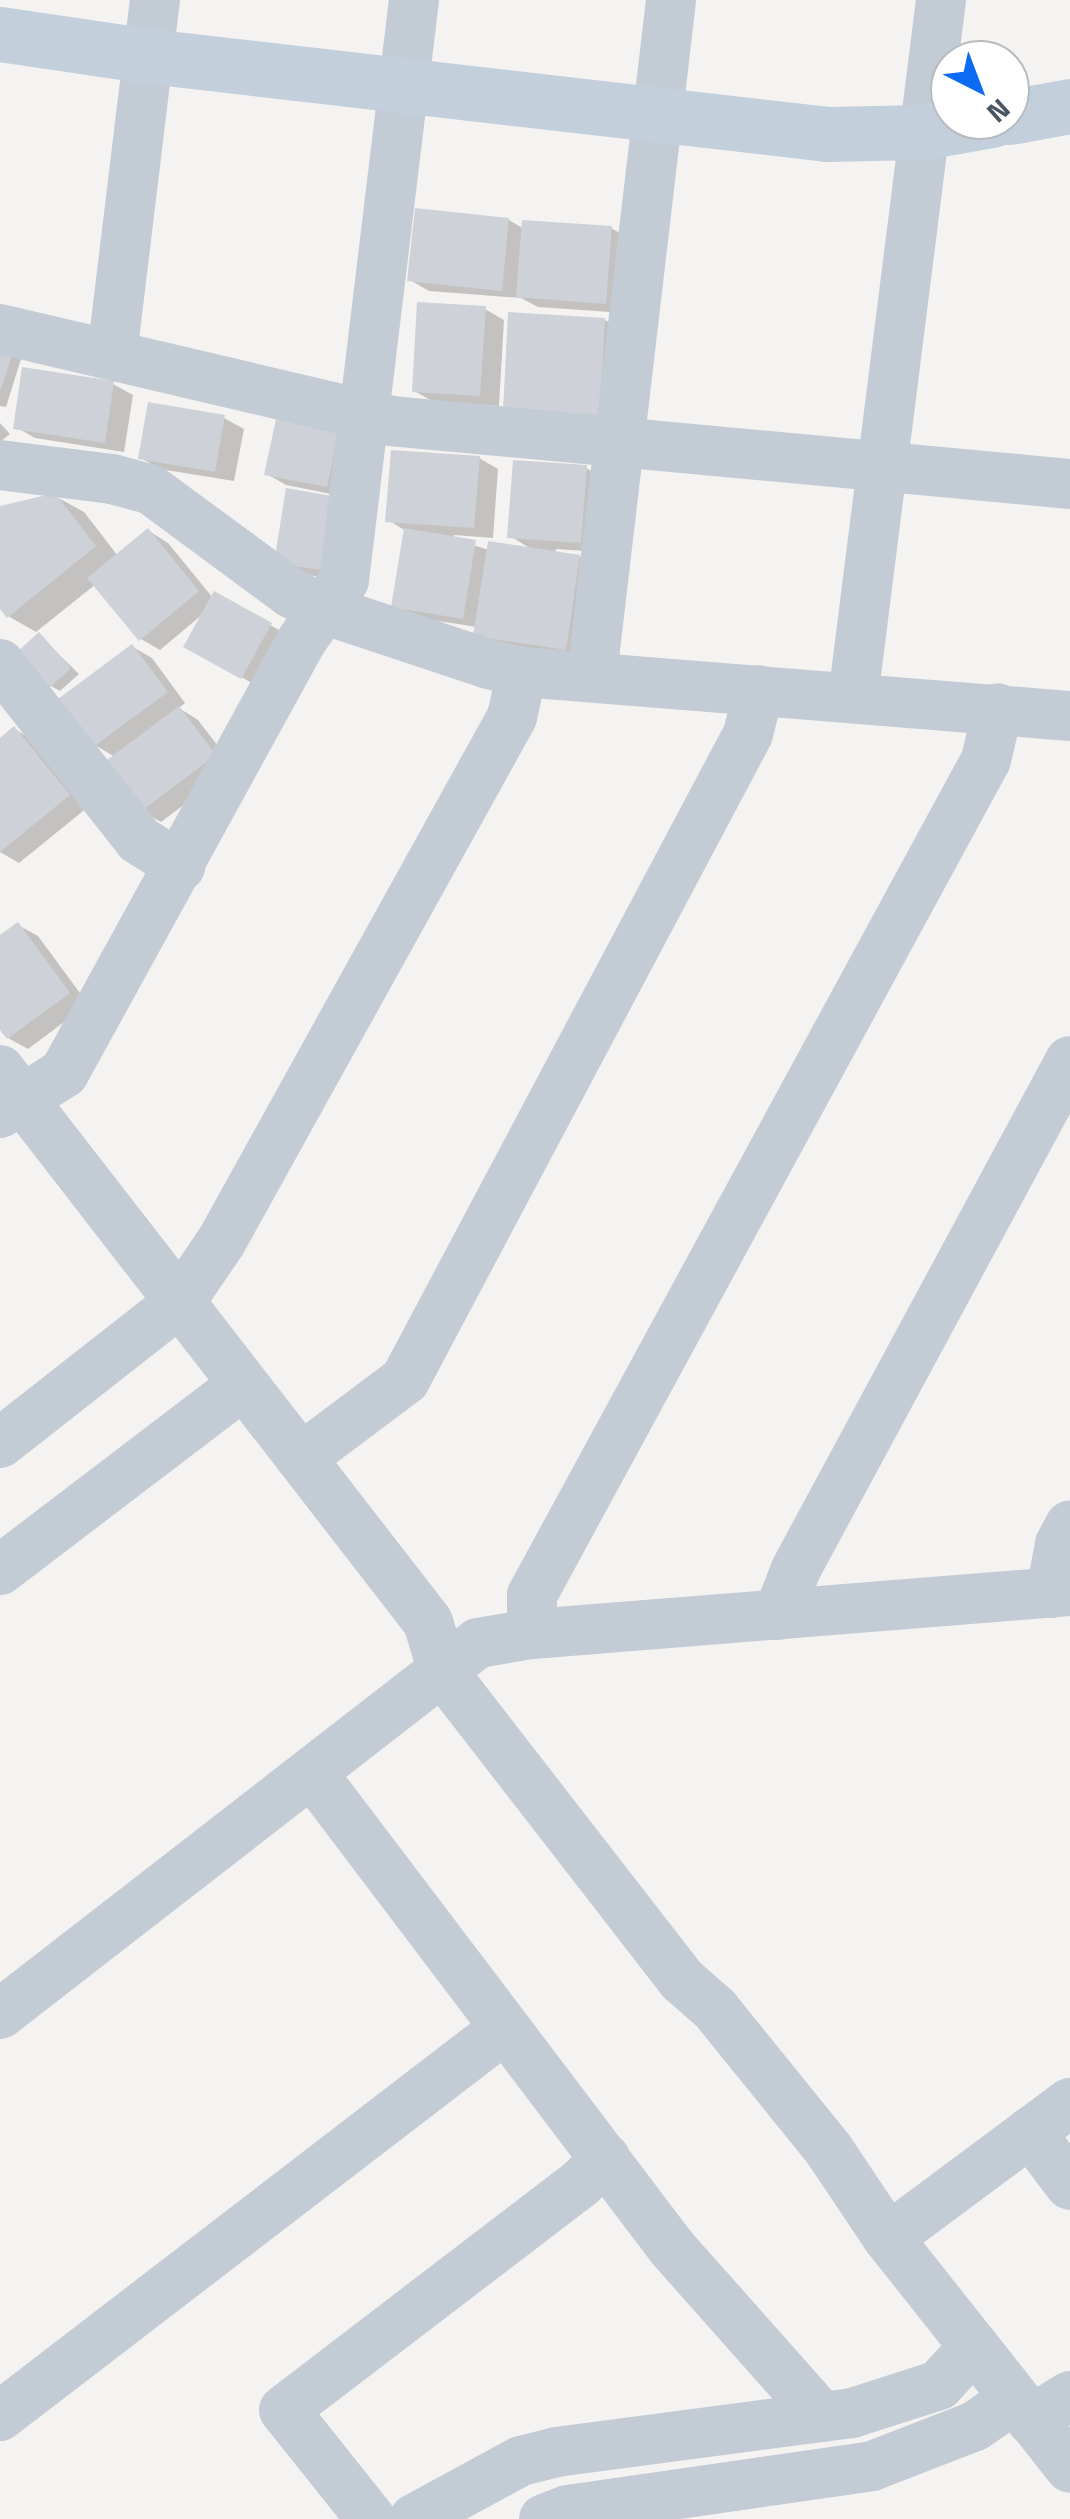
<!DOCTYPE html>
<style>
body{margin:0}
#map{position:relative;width:1070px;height:2519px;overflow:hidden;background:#f5f3f2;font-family:"Titillium Web",sans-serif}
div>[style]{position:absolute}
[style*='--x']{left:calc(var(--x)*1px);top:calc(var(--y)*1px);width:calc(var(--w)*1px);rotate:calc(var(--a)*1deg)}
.shadow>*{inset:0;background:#0003}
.building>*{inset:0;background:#ced1d8}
.street>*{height:50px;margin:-25px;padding:0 25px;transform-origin:25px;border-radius:25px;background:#c3ccd5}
.secondary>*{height:55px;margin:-27.5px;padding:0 27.5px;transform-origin:27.5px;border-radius:27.5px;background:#c4cfdc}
span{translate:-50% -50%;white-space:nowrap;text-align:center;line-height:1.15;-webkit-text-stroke:10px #fff;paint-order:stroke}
.north{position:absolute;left:930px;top:40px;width:100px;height:100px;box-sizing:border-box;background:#fff;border:2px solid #b6bbc0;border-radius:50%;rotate:138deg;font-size:28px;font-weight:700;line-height:40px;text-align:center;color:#485562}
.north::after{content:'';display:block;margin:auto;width:35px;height:45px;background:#0c6bf5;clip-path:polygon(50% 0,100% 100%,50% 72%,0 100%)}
</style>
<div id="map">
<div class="shadow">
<i style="clip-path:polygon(509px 220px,524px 229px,611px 228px,630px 239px,625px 313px,538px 307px,521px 298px,429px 291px,410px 280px)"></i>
<i style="clip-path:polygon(485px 309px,504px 320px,499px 406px,434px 402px,414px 391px)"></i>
<i style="clip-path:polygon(605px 320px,633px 336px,628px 430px,534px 425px)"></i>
<i style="clip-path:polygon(0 351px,21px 359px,6px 407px,0 406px)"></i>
<i style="clip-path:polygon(113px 384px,133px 395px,124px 452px,35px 438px,16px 427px)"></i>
<i style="clip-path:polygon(224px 418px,244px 429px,234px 481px,160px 469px,141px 458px)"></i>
<i style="clip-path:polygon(0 423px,10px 434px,0 442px)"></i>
<i style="clip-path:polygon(357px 445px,346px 497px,286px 485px,267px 474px)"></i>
<i style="clip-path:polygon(479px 458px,498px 469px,493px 538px,454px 535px,453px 539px,489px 550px,533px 550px,510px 536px,586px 468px,605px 479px,600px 552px,556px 549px,555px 553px,580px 557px,608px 573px,593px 664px,504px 651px,477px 627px,413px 617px,394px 606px,406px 531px,388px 520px)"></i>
<i style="clip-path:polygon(288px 491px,339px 580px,296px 573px)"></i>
<i style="clip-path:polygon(55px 496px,84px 512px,118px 556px,149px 531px,168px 543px,213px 598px,215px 595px,290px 636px,261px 688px,186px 646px,204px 613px,160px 650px,141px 639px,96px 584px,36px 632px,8px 616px,0 605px,0 509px)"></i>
<i style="clip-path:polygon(39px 635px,79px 674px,60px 691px,51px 686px)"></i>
<i style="clip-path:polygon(133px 647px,152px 658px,185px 703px,179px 708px,198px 720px,234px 767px,161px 822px,142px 811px,115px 757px,95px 745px)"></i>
<i style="clip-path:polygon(14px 729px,34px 740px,88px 807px,19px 863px,0 852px,0 741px)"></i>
<i style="clip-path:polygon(18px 925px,38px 936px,88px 1004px,28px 1049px,8px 1038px,0 1026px,0 938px)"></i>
</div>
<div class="building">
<i style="clip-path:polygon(415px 208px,509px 218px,502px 291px,407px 281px)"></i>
<i style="clip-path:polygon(522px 220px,612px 226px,606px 304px,516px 297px)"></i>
<i style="clip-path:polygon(417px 302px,486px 306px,480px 396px,412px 392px)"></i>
<i style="clip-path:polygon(508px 312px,605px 318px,600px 415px,503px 410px)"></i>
<i style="clip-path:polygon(0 348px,13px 352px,1px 389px,0 389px)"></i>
<i style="clip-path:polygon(22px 367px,114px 381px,105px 443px,13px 429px)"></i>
<i style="clip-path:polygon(148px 402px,225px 415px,215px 472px,138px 459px)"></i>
<i style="clip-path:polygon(276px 419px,339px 431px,327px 487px,264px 475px)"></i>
<i style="clip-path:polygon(391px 450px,480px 456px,474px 528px,385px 522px)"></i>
<i style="clip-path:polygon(513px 460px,587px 465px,581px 543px,507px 538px)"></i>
<i style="clip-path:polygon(286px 488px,332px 496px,320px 570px,274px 563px)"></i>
<i style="clip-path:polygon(55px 493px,96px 546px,7px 618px,0 609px,0 506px)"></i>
<i style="clip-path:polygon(148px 528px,199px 591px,139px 641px,87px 578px)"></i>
<i style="clip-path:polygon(404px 528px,476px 540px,463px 619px,391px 607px)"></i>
<i style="clip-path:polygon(488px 541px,580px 555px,566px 650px,473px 636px)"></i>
<i style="clip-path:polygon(214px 591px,272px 623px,241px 679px,183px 647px)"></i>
<i style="clip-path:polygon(39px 632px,71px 668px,49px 688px,17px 652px)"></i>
<i style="clip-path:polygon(132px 644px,168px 692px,93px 747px,58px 699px)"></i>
<i style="clip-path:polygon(179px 706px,216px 755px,140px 812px,103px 763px)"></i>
<i style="clip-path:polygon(14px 726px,70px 795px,0 852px,0 738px)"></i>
<i style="clip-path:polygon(18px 922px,70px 993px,7px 1039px,0 1030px,0 935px)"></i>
</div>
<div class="street">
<i style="--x:0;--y:329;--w:402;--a:13.2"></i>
<i style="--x:391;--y:421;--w:682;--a:5.3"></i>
<i style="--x:112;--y:355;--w:358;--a:-83.1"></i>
<i style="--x:0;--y:465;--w:113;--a:7.1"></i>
<i style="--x:112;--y:479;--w:39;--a:15"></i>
<i style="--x:150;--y:489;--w:175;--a:36.4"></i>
<i style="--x:291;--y:593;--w:33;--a:27"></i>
<i style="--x:320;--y:608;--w:177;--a:18.4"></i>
<i style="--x:488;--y:664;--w:35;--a:13"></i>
<i style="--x:522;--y:672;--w:550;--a:4.59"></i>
<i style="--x:0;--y:664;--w:224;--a:51.7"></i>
<i style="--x:139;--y:840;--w:49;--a:32.4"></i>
<i style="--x:592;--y:675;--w:680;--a:-83.32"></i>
<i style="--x:853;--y:698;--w:704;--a:-82.81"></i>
<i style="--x:0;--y:1070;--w:698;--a:52.21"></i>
<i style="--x:428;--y:1622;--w:52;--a:73.3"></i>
<i style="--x:443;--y:1672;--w:390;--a:52.2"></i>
<i style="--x:682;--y:1980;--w:44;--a:41.3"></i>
<i style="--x:715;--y:2009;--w:181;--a:51"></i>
<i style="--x:829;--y:2150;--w:106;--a:56.2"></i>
<i style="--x:888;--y:2238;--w:293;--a:51.6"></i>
<i style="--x:0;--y:1113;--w:75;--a:-32"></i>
<i style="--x:64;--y:1073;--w:491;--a:-61.2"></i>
<i style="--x:300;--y:643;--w:77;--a:-55.1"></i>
<i style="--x:344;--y:580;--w:584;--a:-83.12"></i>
<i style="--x:0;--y:1443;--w:229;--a:-38.1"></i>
<i style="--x:180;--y:1302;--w:73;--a:-55.7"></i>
<i style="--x:221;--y:1242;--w:600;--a:-61"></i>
<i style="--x:512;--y:717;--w:46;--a:-77.5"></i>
<i style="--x:301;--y:1458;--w:130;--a:-36.9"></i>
<i style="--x:405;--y:1380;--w:731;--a:-62.03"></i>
<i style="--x:748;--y:734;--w:45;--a:-76"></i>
<i style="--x:0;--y:1570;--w:305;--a:-37.3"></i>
<i style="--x:1051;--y:1593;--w:50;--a:-79.6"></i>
<i style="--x:1060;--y:1544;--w:21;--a:-62"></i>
<i style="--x:778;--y:1615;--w:49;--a:-68.6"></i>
<i style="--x:796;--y:1569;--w:577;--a:-61.66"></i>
<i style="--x:532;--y:1634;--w:39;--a:-90"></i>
<i style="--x:532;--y:1595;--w:950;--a:-61.47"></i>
<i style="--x:986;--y:760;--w:53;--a:-77"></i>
<i style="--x:312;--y:1773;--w:596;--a:52.84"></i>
<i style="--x:672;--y:2248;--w:226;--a:48.4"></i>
<i style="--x:0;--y:2014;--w:605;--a:-37.82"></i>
<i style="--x:478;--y:1643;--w:55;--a:-9.5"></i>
<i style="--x:532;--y:1634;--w:540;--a:-4.57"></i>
<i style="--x:1030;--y:2132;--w:66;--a:53"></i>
<i style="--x:888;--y:2238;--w:227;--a:-36.6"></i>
<i style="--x:0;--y:2416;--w:635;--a:-37.52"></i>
<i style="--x:1031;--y:2420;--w:46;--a:-31.6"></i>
<i style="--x:371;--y:2519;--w:139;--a:-128.6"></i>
<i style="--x:284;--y:2410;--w:372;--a:-37.4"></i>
<i style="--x:580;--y:2184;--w:36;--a:-46"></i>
<i style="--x:414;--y:2519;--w:122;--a:-28.5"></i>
<i style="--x:521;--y:2461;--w:36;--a:-14"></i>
<i style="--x:556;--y:2452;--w:299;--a:-7.5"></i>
<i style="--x:852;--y:2413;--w:91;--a:-17.8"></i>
<i style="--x:939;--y:2385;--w:52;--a:-47.4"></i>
<i style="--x:544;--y:2519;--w:26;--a:-21"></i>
<i style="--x:568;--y:2510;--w:307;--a:-8.2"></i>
<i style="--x:872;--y:2466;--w:110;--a:-21.2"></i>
<i style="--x:975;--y:2426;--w:47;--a:-34.7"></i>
</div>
<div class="secondary">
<i style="--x:0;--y:34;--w:151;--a:8.4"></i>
<i style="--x:149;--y:56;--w:682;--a:6.56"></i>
<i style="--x:827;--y:134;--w:97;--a:-1.2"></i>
<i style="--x:924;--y:132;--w:69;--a:-10"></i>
<i style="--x:1010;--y:117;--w:61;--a:-10.4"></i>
</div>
<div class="north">N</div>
</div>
